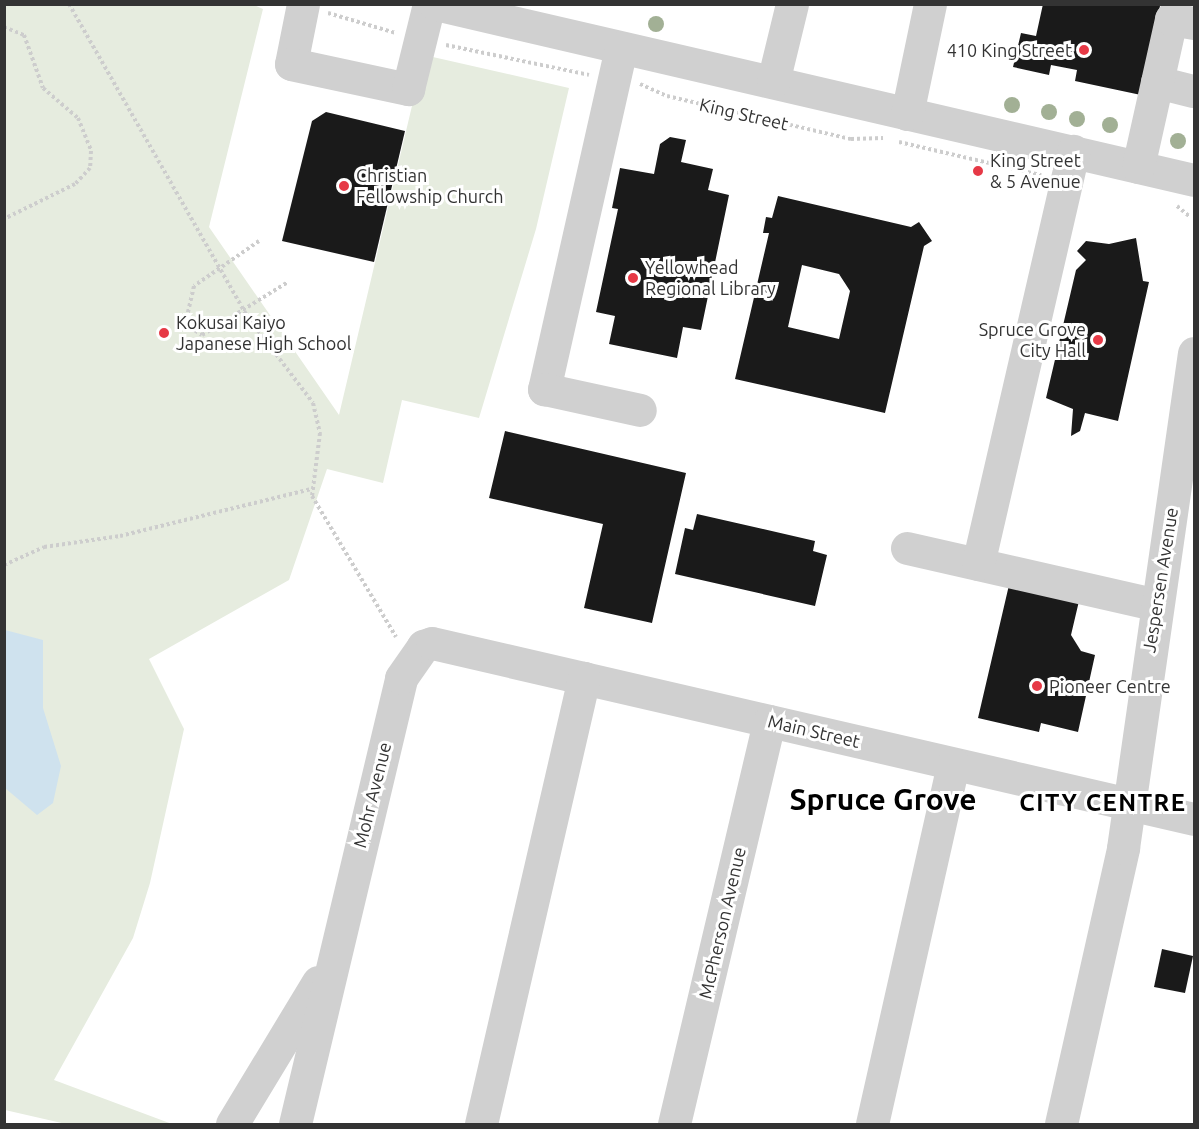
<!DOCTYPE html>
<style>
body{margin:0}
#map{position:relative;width:1199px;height:1129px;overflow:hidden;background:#fff;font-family:Ubuntu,sans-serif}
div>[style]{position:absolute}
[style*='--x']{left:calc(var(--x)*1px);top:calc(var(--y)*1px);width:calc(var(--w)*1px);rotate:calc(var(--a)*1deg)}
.green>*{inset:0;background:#e6ecdf}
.water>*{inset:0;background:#cfe2ee}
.building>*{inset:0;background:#1a1a1a}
.path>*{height:4px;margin-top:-2px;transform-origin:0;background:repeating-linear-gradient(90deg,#cdcdcd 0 3px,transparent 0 6px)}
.minor>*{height:33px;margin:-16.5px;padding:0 16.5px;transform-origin:16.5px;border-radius:16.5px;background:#d0d0d0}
.trees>*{width:16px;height:16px;margin:-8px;border-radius:50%;background:#a2b095}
.dots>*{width:16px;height:16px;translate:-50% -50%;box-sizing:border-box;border:3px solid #fff;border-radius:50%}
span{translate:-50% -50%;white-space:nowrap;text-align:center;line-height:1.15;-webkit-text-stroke:6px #fff;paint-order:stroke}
.poi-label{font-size:18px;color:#333}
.right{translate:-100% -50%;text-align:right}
.left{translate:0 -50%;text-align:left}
.street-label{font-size:18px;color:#333}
.district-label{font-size:24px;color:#000;font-weight:700;letter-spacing:1.5px}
.town-label{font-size:30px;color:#000;font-weight:700}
.frame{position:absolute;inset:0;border:6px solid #333;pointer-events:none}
</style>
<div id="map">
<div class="green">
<i style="clip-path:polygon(252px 4px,263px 9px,209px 227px,339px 415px,424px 55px,569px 88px,536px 229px,479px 418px,402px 400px,383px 483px,327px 469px,289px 580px,149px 659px,184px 729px,150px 883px,133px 938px,54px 1080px,172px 1124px,66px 1124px,5px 1110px,5px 5px)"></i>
</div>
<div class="water">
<i style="clip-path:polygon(5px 630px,43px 640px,43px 708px,61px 766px,53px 803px,37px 815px,5px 788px)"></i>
</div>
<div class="building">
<i style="clip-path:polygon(1043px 4px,1182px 4px,1181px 10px,1160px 6px,1141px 95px,1075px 81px,1077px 70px,1051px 65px,1049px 75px,1013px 67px,1021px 33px,1036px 36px)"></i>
<i style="clip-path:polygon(326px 112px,405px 131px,374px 262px,282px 241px,312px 121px)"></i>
<i style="clip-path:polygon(670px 137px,686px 140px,681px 162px,713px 169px,708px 190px,729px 195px,701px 330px,683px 327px,677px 358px,609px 344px,615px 316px,596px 312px,618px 209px,612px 208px,620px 168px,654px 174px,660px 144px)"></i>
<i style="clip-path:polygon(evenodd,778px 196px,911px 227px,919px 222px,932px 241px,924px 246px,885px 413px,735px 379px,769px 233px,763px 233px,766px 217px,772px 218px,778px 196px,802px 265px,839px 274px,850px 291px,839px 339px,788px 327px,802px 265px)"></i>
<i style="clip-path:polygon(1136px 238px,1143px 281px,1149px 282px,1118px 421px,1085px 413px,1080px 431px,1071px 436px,1073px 409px,1046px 398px,1076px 270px,1086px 260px,1077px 251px,1086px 241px,1109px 244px)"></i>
<i style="clip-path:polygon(505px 431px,686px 473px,652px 623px,584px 608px,603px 524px,489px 498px)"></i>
<i style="clip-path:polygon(697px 514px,815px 541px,813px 551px,827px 555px,815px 606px,675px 574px,685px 528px,693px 530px)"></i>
<i style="clip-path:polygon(1009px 585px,1079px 601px,1071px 635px,1081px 651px,1095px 655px,1078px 732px,1041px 723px,1039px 732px,978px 718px)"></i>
<i style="clip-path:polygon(1162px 949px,1193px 956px,1185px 993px,1154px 987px)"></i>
</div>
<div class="path">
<i style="--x:69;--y:4;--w:359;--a:60.3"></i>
<i style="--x:247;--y:316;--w:109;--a:52.8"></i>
<i style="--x:313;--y:403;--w:31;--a:77"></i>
<i style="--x:320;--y:433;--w:64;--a:97.2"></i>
<i style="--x:312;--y:496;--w:164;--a:59.2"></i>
<i style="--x:328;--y:13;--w:71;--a:16.4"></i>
<i style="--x:4;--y:27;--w:22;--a:22"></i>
<i style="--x:24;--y:35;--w:56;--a:70.3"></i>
<i style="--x:43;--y:88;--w:46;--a:40.6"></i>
<i style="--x:78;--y:118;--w:35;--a:68"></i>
<i style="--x:91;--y:151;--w:17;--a:93"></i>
<i style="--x:90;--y:168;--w:22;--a:133"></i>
<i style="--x:75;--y:184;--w:79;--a:153.8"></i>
<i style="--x:446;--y:45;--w:146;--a:11.8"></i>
<i style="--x:640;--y:84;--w:30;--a:24"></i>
<i style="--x:667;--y:96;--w:189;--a:13.2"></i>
<i style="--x:851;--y:139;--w:32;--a:-2"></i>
<i style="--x:899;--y:142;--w:146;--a:13.1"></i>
<i style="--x:1177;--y:206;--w:16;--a:40"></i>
<i style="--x:259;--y:241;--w:79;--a:145.3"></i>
<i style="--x:194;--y:286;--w:39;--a:103"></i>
<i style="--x:185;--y:324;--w:20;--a:33"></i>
<i style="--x:202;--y:335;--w:101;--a:-31.6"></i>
<i style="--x:4;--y:565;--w:44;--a:-24.2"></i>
<i style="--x:44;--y:547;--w:77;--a:-8.2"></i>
<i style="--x:120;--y:536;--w:197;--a:-13.8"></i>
</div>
<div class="minor">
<i style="--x:303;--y:4;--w:61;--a:101.3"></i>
<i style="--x:291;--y:64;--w:120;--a:12.1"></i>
<i style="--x:408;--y:89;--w:88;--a:-76.1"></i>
<i style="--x:435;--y:4;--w:779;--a:13.06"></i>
<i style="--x:621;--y:48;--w:350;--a:102.7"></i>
<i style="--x:544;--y:389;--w:98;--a:12.3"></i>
<i style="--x:773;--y:82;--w:80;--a:-76.3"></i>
<i style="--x:1157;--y:82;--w:38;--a:14"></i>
<i style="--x:907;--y:114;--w:112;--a:-78.2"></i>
<i style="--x:1138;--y:167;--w:152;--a:-77.4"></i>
<i style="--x:1171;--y:19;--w:23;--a:10"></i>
<i style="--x:907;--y:548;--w:256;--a:12.8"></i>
<i style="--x:978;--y:564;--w:424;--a:-77"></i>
<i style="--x:232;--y:1124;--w:166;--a:-58.8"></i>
<i style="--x:295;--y:1124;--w:458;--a:-76.6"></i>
<i style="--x:401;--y:678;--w:39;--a:-55"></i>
<i style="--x:423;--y:646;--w:9;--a:-18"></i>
<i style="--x:432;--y:643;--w:782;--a:13.01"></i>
<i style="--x:481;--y:1124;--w:458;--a:-77"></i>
<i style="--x:674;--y:1124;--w:414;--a:-76.7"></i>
<i style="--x:872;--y:1124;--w:369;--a:-77.3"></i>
<i style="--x:1061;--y:1124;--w:283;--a:-77.3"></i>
<i style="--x:1123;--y:848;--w:500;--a:-81.84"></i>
</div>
<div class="trees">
<i style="left:656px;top:24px"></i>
<i style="left:1012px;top:105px"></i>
<i style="left:1049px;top:112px"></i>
<i style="left:1077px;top:119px"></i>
<i style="left:1110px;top:125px"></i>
<i style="left:1178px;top:141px"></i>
</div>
<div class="dots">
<i style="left:1084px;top:50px;background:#e63946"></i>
<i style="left:978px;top:171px;background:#e63946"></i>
<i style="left:344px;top:186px;background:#e63946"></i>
<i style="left:633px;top:278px;background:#e63946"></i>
<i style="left:164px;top:333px;background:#e63946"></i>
<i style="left:1098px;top:340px;background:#e63946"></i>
<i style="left:1037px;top:686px;background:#e63946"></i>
</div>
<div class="poi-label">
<span class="right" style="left:1072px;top:50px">410 King Street</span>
<span class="left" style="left:990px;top:171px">King Street<br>&amp; 5 Avenue</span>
<span class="left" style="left:356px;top:186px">Christian<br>Fellowship Church</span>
<span class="left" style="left:645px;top:278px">Yellowhead<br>Regional Library</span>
<span class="left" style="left:176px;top:333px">Kokusai Kaiyo<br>Japanese High School</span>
<span class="right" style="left:1086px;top:340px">Spruce Grove<br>City Hall</span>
<span class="left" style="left:1049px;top:686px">Pioneer Centre</span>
</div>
<div class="street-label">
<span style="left:744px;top:114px;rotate:13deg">King Street</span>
<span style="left:1160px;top:580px;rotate:-81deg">Jespersen Avenue</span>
<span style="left:814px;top:731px;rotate:13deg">Main Street</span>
<span style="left:372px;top:795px;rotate:-76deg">Mohr Avenue</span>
<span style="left:722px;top:923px;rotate:-77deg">McPherson Avenue</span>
</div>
<div class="district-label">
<span style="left:1103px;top:803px">CITY CENTRE</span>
</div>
<div class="town-label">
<span style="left:883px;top:799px">Spruce Grove</span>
</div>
<div class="frame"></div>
</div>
